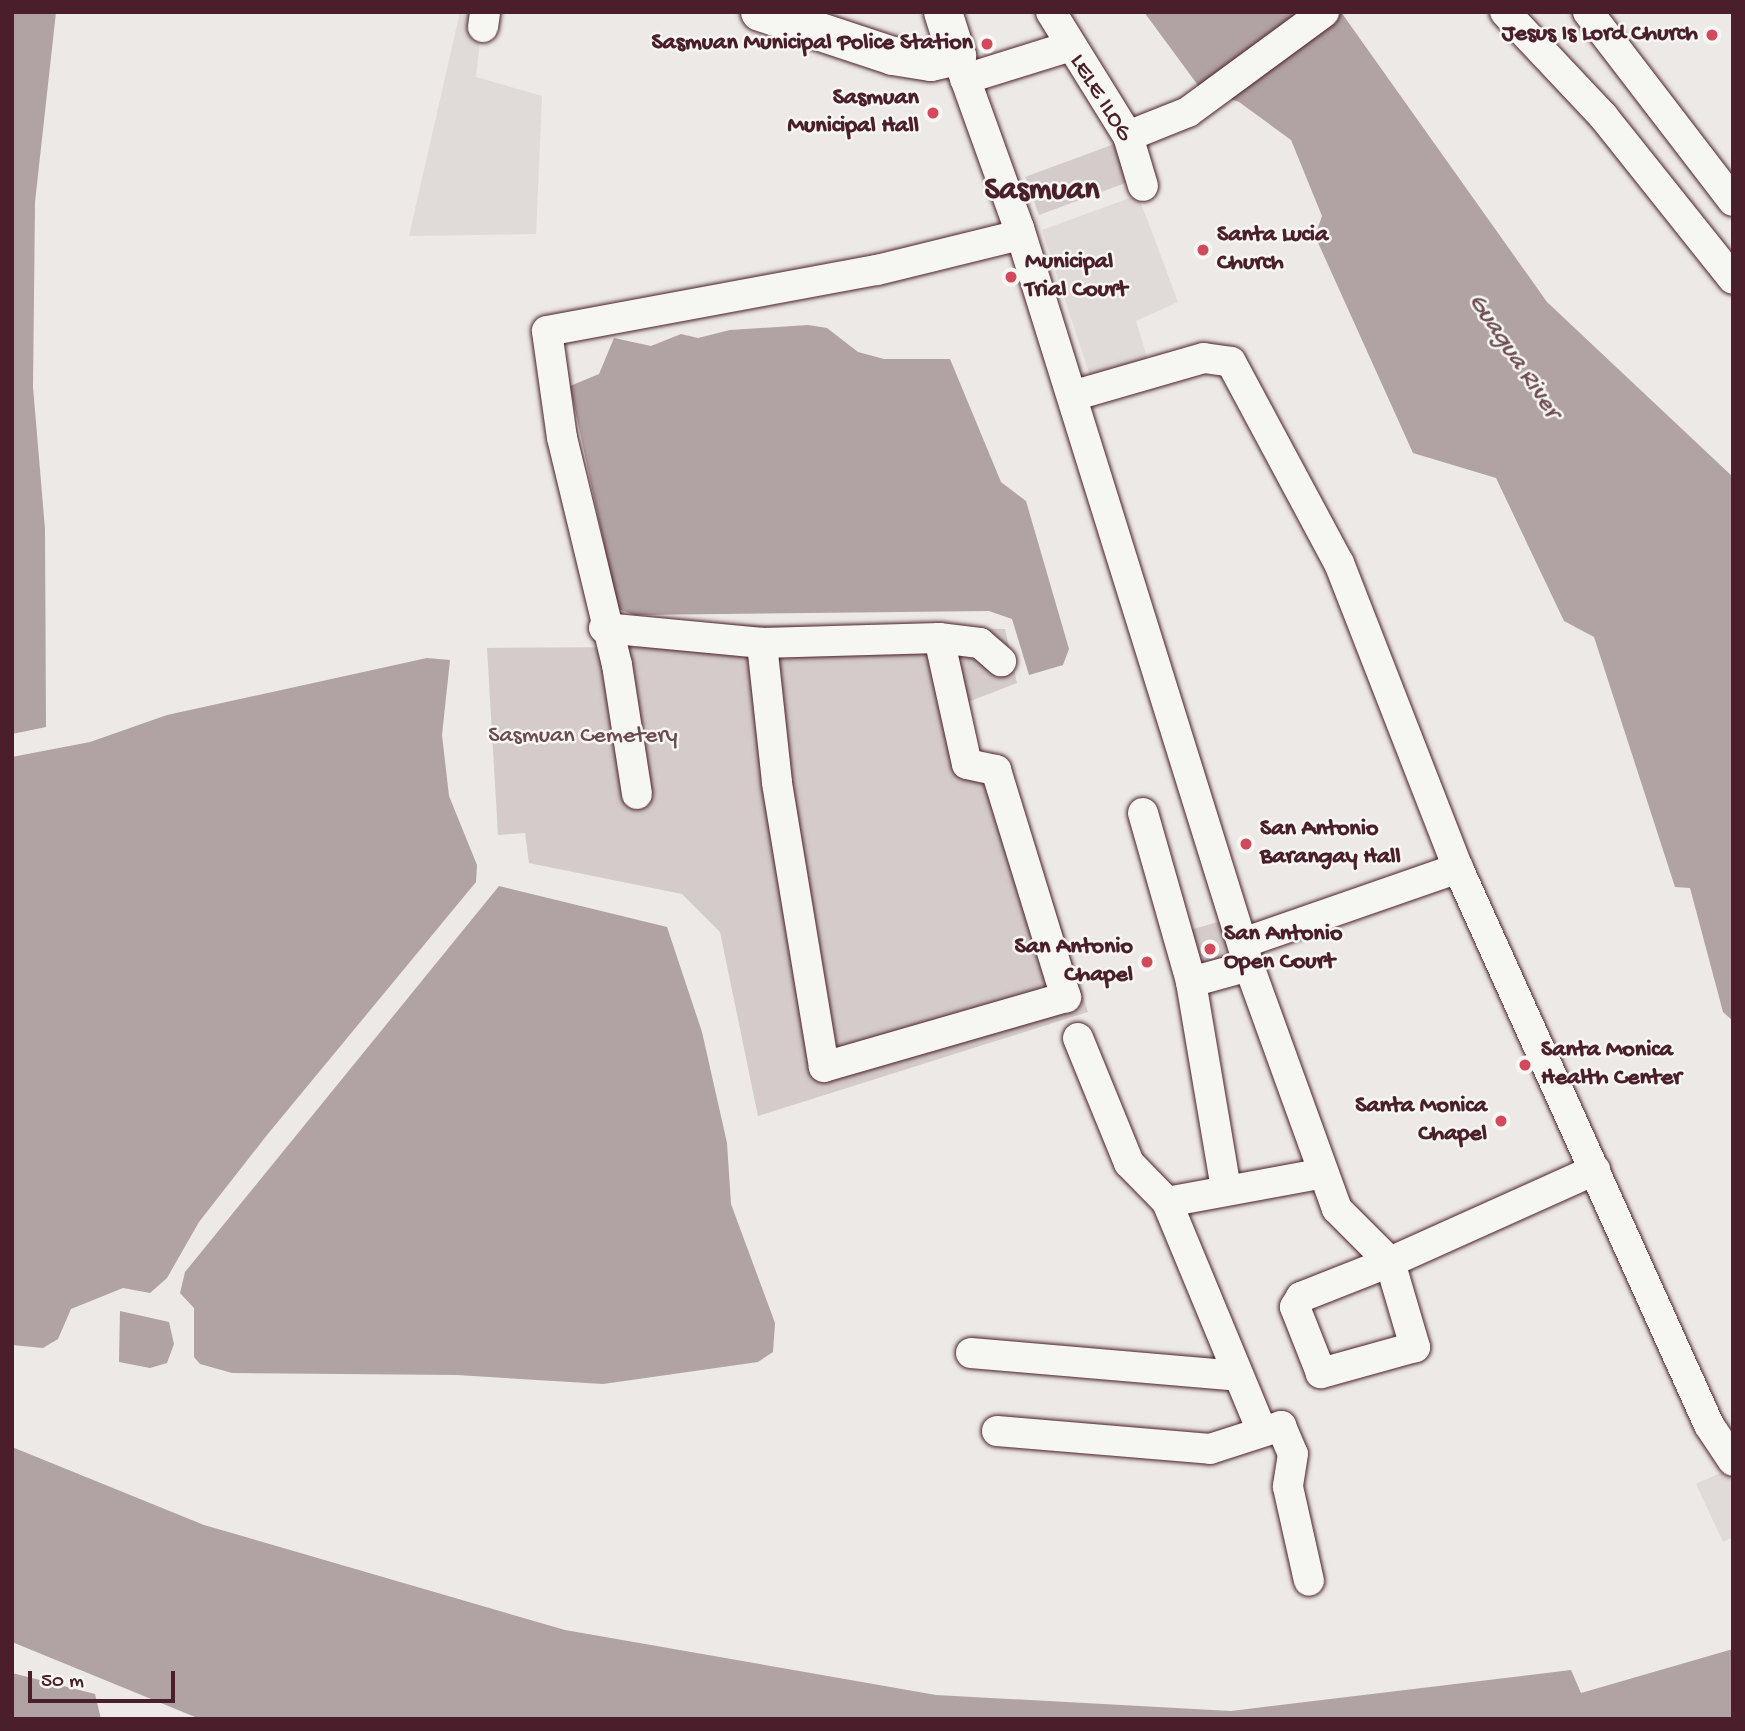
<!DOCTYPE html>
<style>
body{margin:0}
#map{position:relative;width:1745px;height:1731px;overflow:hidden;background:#ece9e6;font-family:"Gochi Hand",sans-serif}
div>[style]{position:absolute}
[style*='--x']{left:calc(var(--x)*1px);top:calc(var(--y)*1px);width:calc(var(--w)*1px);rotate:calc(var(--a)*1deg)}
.built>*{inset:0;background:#e0dad8}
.green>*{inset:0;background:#d4cbca}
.water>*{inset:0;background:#b1a2a3}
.roads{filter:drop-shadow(0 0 2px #4a1f2b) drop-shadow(0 0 2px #4a1f2b)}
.minor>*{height:30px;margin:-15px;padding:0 15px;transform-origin:15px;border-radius:15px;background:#f6f6f2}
.major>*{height:38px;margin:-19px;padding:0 19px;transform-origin:19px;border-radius:19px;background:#f6f6f2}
.dots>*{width:19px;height:19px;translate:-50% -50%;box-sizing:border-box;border:4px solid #f6f6f2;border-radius:50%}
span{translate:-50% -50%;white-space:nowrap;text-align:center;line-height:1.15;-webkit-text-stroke:5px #f6f6f2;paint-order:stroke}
.poi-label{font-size:24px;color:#4a1f2b;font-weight:700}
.right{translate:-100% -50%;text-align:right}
.left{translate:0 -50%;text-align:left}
.street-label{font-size:24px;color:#4a1f2b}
.park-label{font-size:24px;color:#6c4a53}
.water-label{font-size:26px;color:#6e4d55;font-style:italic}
.district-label{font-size:32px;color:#4a1f2b;font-weight:700}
.frame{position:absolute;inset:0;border:14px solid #4a1f2b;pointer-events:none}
.scale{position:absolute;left:28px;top:1671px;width:147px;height:32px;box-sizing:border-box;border:4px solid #4a1f2b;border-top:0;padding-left:9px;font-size:21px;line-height:24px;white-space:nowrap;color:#4a1f2b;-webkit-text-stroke:5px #f6f6f2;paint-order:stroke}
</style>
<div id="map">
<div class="built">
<i style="clip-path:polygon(460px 12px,483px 12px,476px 77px,542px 96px,536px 234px,409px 236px)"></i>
<i style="clip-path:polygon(1138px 195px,1178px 302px,1136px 321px,1150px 367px,1093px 385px,1042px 230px)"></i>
<i style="clip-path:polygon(1727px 1470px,1733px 1483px,1733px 1537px,1723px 1542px,1696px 1484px)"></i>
</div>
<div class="green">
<i style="clip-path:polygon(1117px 143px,1131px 181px,1039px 215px,1025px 177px)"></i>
<i style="clip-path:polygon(638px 623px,1005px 629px,1017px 683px,960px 705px,976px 755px,1008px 760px,1088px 1012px,758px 1116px,720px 932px,682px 894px,529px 863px,525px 833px,498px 835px,487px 648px,637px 647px)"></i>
<i style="clip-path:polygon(1225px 920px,1237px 966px,1196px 977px,1183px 932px)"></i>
</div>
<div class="water">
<i style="clip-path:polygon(12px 12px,56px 12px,35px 202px,33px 387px,45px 529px,46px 727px,12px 734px)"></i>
<i style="clip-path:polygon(1144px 12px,1341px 12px,1547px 302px,1733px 477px,1733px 1021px,1723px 1012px,1690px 888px,1675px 887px,1594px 637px,1564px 621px,1496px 478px,1413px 453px,1315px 236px,1322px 216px,1291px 140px,1239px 102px,1200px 88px)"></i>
<i style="clip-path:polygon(808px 325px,827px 328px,858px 352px,884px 359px,950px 359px,1001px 482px,1026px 501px,1069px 649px,1063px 665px,1029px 675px,1012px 619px,989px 611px,635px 615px,618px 609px,570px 386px,599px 374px,614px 338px,651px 346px,681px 334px,698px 338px,730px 330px)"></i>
<i style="clip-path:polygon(427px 658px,450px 660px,442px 735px,449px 796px,477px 865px,476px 882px,267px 1135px,199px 1222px,167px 1278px,150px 1293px,123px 1288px,71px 1309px,58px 1339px,43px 1348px,12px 1345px,12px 757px,90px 742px,167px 715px)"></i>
<i style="clip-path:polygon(499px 886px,667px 927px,702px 1032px,727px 1143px,731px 1204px,775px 1323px,773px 1352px,758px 1362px,603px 1384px,457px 1375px,232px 1373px,200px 1364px,194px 1357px,194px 1308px,180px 1293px,185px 1272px)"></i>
<i style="clip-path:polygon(120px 1311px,169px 1322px,174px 1344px,167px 1363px,150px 1368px,119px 1362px)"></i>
<i style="clip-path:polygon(12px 1447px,204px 1525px,565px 1630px,936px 1695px,1231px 1711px,1571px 1670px,1581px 1693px,1733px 1649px,1733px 1719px,200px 1719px,12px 1642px)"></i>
<i style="clip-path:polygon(12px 1673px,95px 1694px,101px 1719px,12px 1719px)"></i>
</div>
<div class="roads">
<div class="minor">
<i style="--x:1051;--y:12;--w:146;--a:58.2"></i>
<i style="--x:1128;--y:136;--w:52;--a:73.3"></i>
<i style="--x:1505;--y:12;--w:143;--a:46.7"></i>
<i style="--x:1603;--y:116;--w:208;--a:51.4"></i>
<i style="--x:1588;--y:12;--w:238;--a:52.5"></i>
<i style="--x:483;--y:27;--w:15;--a:-82"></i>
<i style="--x:957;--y:56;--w:183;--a:70.2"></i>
<i style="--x:1019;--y:228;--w:773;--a:72.69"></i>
<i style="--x:1249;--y:966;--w:258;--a:70.1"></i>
<i style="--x:1337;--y:1209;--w:75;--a:45"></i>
<i style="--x:1390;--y:1262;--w:225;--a:-24.2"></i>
<i style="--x:965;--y:79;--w:108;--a:-17.3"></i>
<i style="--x:1128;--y:136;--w:65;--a:-21.8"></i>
<i style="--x:1188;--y:112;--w:169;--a:-36.3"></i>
<i style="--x:1072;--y:396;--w:137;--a:-16.1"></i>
<i style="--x:1204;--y:358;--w:27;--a:8"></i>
<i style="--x:1231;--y:362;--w:228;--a:61.8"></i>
<i style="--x:1339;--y:563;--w:327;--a:68.7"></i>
<i style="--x:1458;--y:868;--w:611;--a:65.74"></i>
<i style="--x:1709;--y:1425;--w:43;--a:56.3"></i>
<i style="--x:604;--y:628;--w:159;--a:5.4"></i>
<i style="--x:762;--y:643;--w:177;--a:-1.6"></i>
<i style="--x:939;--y:638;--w:129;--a:77.5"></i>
<i style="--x:967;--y:764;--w:30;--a:12"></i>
<i style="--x:996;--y:770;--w:238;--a:72.9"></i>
<i style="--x:1066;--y:997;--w:252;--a:163.9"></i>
<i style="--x:824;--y:1067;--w:289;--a:-99.4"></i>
<i style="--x:777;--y:782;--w:140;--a:-96.2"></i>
<i style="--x:939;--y:638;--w:41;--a:7"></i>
<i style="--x:980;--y:643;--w:28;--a:41"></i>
<i style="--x:637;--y:794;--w:131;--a:-98.8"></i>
<i style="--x:617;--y:665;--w:234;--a:-103.6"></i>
<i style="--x:562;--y:438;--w:108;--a:-98"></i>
<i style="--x:547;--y:331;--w:336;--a:-10.5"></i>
<i style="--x:877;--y:270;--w:147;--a:-13.8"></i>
<i style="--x:1143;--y:813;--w:176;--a:74.1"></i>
<i style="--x:1191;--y:982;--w:210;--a:80.4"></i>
<i style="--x:1243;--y:943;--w:228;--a:-19.2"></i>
<i style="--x:1191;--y:982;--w:60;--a:-15.4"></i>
<i style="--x:1078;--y:1038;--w:135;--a:67.8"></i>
<i style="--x:1129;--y:1163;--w:54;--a:45.7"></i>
<i style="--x:1167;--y:1202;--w:248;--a:67.5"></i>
<i style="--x:1167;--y:1202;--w:156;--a:-10.4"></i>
<i style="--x:1390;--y:1262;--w:89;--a:73.6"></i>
<i style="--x:1415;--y:1347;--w:98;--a:164.5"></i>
<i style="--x:1321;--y:1373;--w:71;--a:-111.5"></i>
<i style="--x:1295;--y:1307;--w:12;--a:-59"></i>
<i style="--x:1301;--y:1297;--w:96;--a:-21.5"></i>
<i style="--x:971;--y:1353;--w:268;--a:4.9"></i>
<i style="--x:997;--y:1431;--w:214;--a:4.8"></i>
<i style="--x:1210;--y:1449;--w:75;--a:-17.9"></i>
<i style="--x:1281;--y:1426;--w:30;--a:67"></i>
<i style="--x:1293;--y:1454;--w:33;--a:99"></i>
<i style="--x:1288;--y:1487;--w:96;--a:77.4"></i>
</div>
<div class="major">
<i style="--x:760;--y:12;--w:140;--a:18.3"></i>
<i style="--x:893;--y:56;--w:38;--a:9"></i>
<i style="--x:931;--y:62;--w:27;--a:-13"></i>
<i style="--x:957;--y:56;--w:46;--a:-107.7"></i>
</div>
</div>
<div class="dots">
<i style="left:1712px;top:35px;background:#d1495b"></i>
<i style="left:987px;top:44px;background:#d1495b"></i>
<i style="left:933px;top:113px;background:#d1495b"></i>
<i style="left:1203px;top:250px;background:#d1495b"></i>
<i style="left:1011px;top:277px;background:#d1495b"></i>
<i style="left:1246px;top:844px;background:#d1495b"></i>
<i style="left:1210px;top:949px;background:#d1495b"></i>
<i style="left:1147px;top:962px;background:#d1495b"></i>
<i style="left:1525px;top:1065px;background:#d1495b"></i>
<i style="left:1501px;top:1121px;background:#d1495b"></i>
</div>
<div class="poi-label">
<span class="right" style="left:1698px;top:35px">Jesus Is Lord Church</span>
<span class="right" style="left:973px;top:44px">Sasmuan Municipal Police Station</span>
<span class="right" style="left:919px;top:113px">Sasmuan<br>Municipal Hall</span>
<span class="left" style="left:1217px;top:250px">Santa Lucia<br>Church</span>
<span class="left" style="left:1025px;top:277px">Municipal<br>Trial Court</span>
<span class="left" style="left:1260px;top:844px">San Antonio<br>Barangay Hall</span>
<span class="left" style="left:1224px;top:949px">San Antonio<br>Open Court</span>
<span class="right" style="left:1133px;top:962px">San Antonio<br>Chapel</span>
<span class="left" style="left:1541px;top:1065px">Santa Monica<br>Health Center</span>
<span class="right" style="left:1487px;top:1121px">Santa Monica<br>Chapel</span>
</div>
<div class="street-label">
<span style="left:1100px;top:98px;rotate:58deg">LELE ILOG</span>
</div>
<div class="park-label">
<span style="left:583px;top:737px">Sasmuan Cemetery</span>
</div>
<div class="water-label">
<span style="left:1513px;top:357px;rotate:56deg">Guagua River</span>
</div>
<div class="district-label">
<span style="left:1042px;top:191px">Sasmuan</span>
</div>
<div class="frame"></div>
<div class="scale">50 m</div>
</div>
